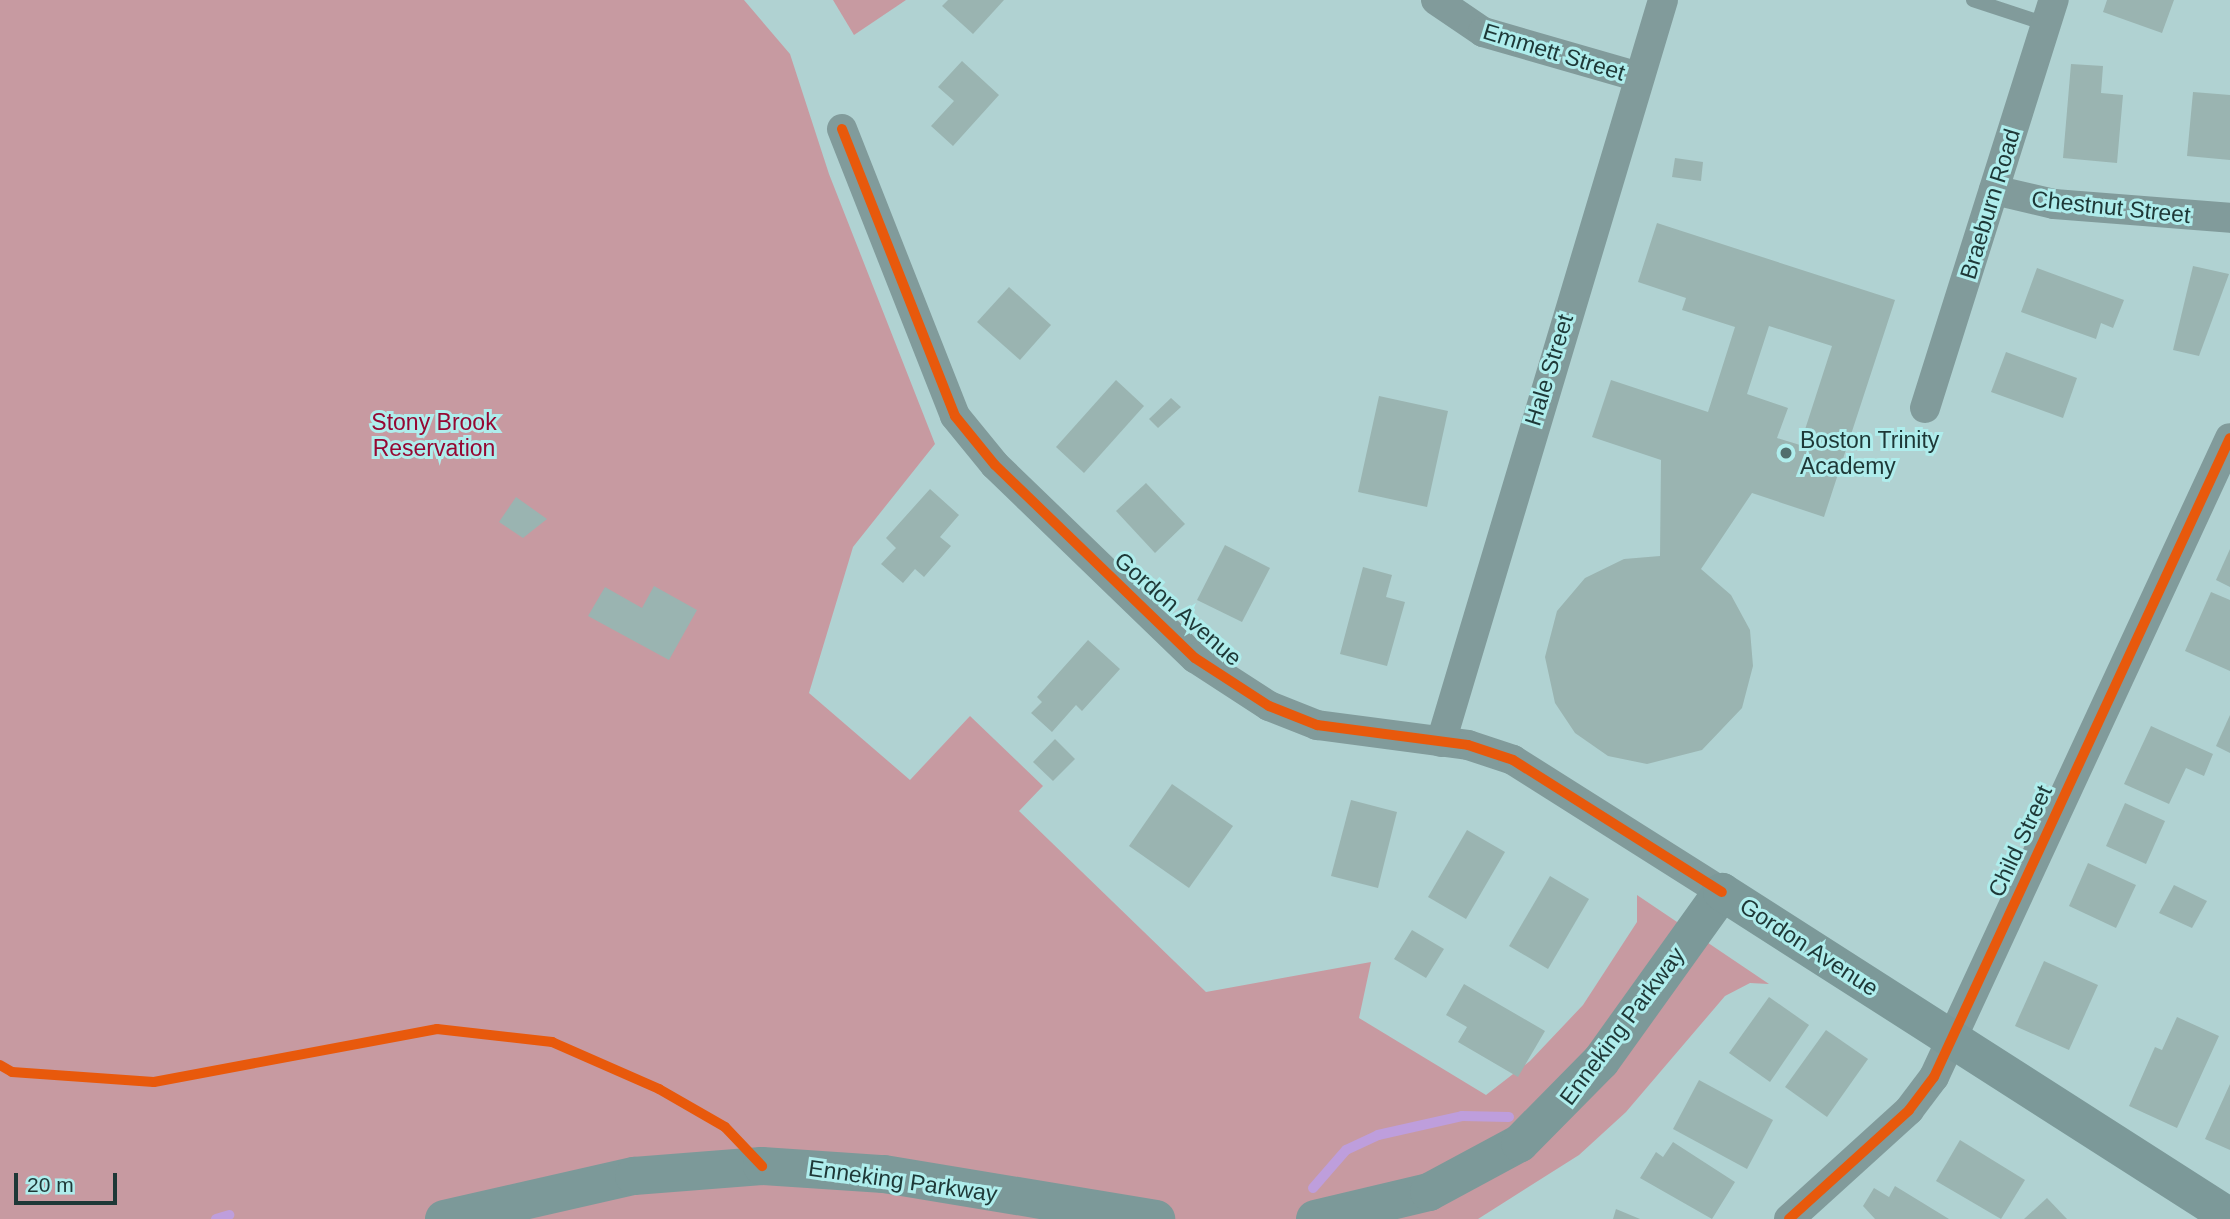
<!DOCTYPE html>
<style>
body{margin:0}
#map{position:relative;width:2230px;height:1219px;overflow:hidden;background:#b0d2d2;font-family:Arial,sans-serif}
div>[style]{position:absolute}
[style*='--x']{left:calc(var(--x)*1px);top:calc(var(--y)*1px);width:calc(var(--w)*1px);rotate:calc(var(--a)*1deg)}
.forest>*{inset:0;background:#c79aa1}
.stream>*{height:10px;margin:-5px;padding:0 5px;transform-origin:5px;border-radius:5px;background:#be9edc}
.building>*{inset:0;background:#9ab4b1}
.service>*{height:14px;margin:-7px;padding:0 7px;transform-origin:7px;border-radius:7px;background:#819b9b}
.minor>*{height:30px;margin:-15px;padding:0 15px;transform-origin:15px;border-radius:15px;background:#819b9b}
.secondary>*{height:38px;margin:-19px;padding:0 19px;transform-origin:19px;border-radius:19px;background:#7c9999}
.cycleway>*{height:10px;margin:-5px;padding:0 5px;transform-origin:5px;border-radius:5px;background:#e8590c}
.dots>*{width:19px;height:19px;translate:-50% -50%;box-sizing:border-box;border:4px solid #afedec;border-radius:50%}
span{translate:-50% -50%;white-space:nowrap;text-align:center;line-height:1.15;-webkit-text-stroke:6px #afedec;paint-order:stroke}
.street-label{font-size:23px;color:#1e3837}
.park-label{font-size:23px;color:#960832}
.poi-label{font-size:23px;color:#1e3837}
.left{translate:0 -50%;text-align:left}
.scale{position:absolute;left:14px;top:1173px;width:103px;height:32px;box-sizing:border-box;border:4px solid #1e3837;border-top:0;padding-left:9px;font-size:21px;line-height:24px;white-space:nowrap;color:#1e3837;-webkit-text-stroke:5px #afedec;paint-order:stroke}
</style>
<div id="map">
<div class="forest">
<i style="clip-path:polygon(0 0,744px 0,790px 54px,829px 174px,935px 444px,853px 547px,809px 693px,910px 780px,970px 716px,1043px 786px,1019px 811px,1206px 992px,1371px 962px,1359px 1018px,1486px 1095px,1530px 1061px,1583px 1005px,1637px 922px,1637px 895px,1769px 984px,1750px 983px,1725px 996px,1626px 1112px,1579px 1155px,1478px 1219px,0 1219px)"></i>
<i style="clip-path:polygon(833px 0,906px 0,854px 35px)"></i>
</div>
<div class="stream">
<i style="--x:1313;--y:1188;--w:50;--a:-49"></i>
<i style="--x:1346;--y:1150;--w:35;--a:-25"></i>
<i style="--x:1378;--y:1135;--w:86;--a:-12.7"></i>
<i style="--x:1462;--y:1116;--w:47;--a:1.2"></i>
<i style="--x:216;--y:1219;--w:14;--a:-17"></i>
</div>
<div class="building">
<i style="clip-path:polygon(948px 0,1004px 0,973px 34px,942px 6px)"></i>
<i style="clip-path:polygon(2107px 0,2174px 0,2162px 33px,2103px 12px)"></i>
<i style="clip-path:polygon(962px 61px,999px 95px,953px 146px,931px 126px,954px 101px,938px 87px)"></i>
<i style="clip-path:polygon(2071px 64px,2103px 66px,2101px 93px,2123px 95px,2117px 163px,2063px 158px)"></i>
<i style="clip-path:polygon(2193px 92px,2230px 95px,2230px 160px,2187px 156px)"></i>
<i style="clip-path:polygon(1675px 158px,1703px 162px,1701px 181px,1672px 177px)"></i>
<i style="clip-path:polygon(evenodd,1657px 223px,1895px 300px,1824px 517px,1752px 493px,1701px 569px,1731px 595px,1750px 630px,1753px 666px,1742px 708px,1702px 750px,1647px 764px,1608px 756px,1575px 733px,1555px 703px,1545px 657px,1557px 611px,1585px 578px,1624px 559px,1660px 556px,1661px 460px,1592px 437px,1611px 380px,1708px 412px,1735px 327px,1682px 310px,1686px 298px,1638px 282px,1657px 223px,1769px 326px,1832px 346px,1800px 445px,1777px 438px,1788px 408px,1747px 394px,1769px 326px)"></i>
<i style="clip-path:polygon(2193px 266px,2229px 274px,2199px 356px,2173px 350px)"></i>
<i style="clip-path:polygon(2037px 268px,2124px 300px,2113px 328px,2101px 323px,2096px 339px,2021px 312px)"></i>
<i style="clip-path:polygon(1009px 287px,1051px 325px,1020px 360px,977px 322px)"></i>
<i style="clip-path:polygon(2006px 352px,2077px 378px,2063px 418px,1991px 392px)"></i>
<i style="clip-path:polygon(1116px 380px,1144px 406px,1084px 473px,1056px 447px)"></i>
<i style="clip-path:polygon(1379px 396px,1448px 411px,1427px 507px,1358px 492px)"></i>
<i style="clip-path:polygon(1171px 398px,1181px 407px,1158px 428px,1149px 419px)"></i>
<i style="clip-path:polygon(1146px 483px,1185px 524px,1155px 553px,1116px 511px)"></i>
<i style="clip-path:polygon(930px 489px,959px 515px,940px 537px,951px 546px,924px 577px,915px 569px,903px 583px,881px 564px,896px 548px,886px 538px)"></i>
<i style="clip-path:polygon(516px 497px,547px 519px,523px 538px,499px 522px)"></i>
<i style="clip-path:polygon(1225px 545px,1270px 568px,1242px 622px,1197px 600px)"></i>
<i style="clip-path:polygon(2230px 549px,2230px 587px,2216px 580px)"></i>
<i style="clip-path:polygon(1363px 567px,1392px 575px,1386px 597px,1405px 602px,1387px 666px,1340px 654px)"></i>
<i style="clip-path:polygon(654px 586px,697px 610px,669px 660px,588px 616px,605px 587px,642px 608px)"></i>
<i style="clip-path:polygon(2211px 592px,2230px 600px,2230px 671px,2185px 651px)"></i>
<i style="clip-path:polygon(1088px 640px,1120px 669px,1082px 711px,1076px 705px,1052px 732px,1031px 713px,1042px 702px,1037px 697px)"></i>
<i style="clip-path:polygon(2230px 715px,2230px 753px,2216px 746px)"></i>
<i style="clip-path:polygon(2151px 726px,2213px 754px,2204px 776px,2186px 768px,2169px 804px,2124px 784px)"></i>
<i style="clip-path:polygon(1055px 739px,1075px 759px,1053px 781px,1033px 762px)"></i>
<i style="clip-path:polygon(1172px 784px,1233px 826px,1189px 888px,1129px 846px)"></i>
<i style="clip-path:polygon(1351px 800px,1397px 812px,1378px 888px,1331px 876px)"></i>
<i style="clip-path:polygon(2125px 803px,2165px 821px,2146px 864px,2106px 846px)"></i>
<i style="clip-path:polygon(1467px 830px,1505px 852px,1466px 919px,1428px 897px)"></i>
<i style="clip-path:polygon(2088px 863px,2136px 885px,2116px 928px,2069px 906px)"></i>
<i style="clip-path:polygon(1550px 876px,1589px 899px,1548px 969px,1509px 946px)"></i>
<i style="clip-path:polygon(2174px 885px,2207px 901px,2192px 928px,2159px 913px)"></i>
<i style="clip-path:polygon(1412px 930px,1444px 949px,1426px 978px,1394px 959px)"></i>
<i style="clip-path:polygon(2044px 961px,2098px 985px,2069px 1050px,2015px 1026px)"></i>
<i style="clip-path:polygon(1464px 984px,1545px 1031px,1518px 1077px,1458px 1042px,1467px 1027px,1446px 1015px)"></i>
<i style="clip-path:polygon(1769px 997px,1809px 1025px,1770px 1082px,1729px 1053px)"></i>
<i style="clip-path:polygon(2177px 1017px,2219px 1036px,2177px 1128px,2129px 1106px,2155px 1047px,2162px 1050px)"></i>
<i style="clip-path:polygon(1826px 1030px,1868px 1059px,1827px 1117px,1785px 1087px)"></i>
<i style="clip-path:polygon(1699px 1080px,1773px 1120px,1747px 1169px,1673px 1129px)"></i>
<i style="clip-path:polygon(2230px 1084px,2230px 1150px,2205px 1139px)"></i>
<i style="clip-path:polygon(1960px 1140px,2025px 1180px,2001px 1219px,1936px 1181px)"></i>
<i style="clip-path:polygon(1673px 1142px,1735px 1182px,1712px 1219px,1640px 1178px,1656px 1152px,1663px 1157px)"></i>
<i style="clip-path:polygon(1895px 1186px,1949px 1219px,1875px 1219px,1863px 1206px,1874px 1188px,1889px 1197px)"></i>
<i style="clip-path:polygon(2047px 1198px,2067px 1219px,2024px 1219px)"></i>
<i style="clip-path:polygon(1616px 1209px,1640px 1219px,1613px 1219px)"></i>
</div>
<div class="service">
<i style="--x:1973;--y:0;--w:77;--a:18.2"></i>
</div>
<div class="minor">
<i style="--x:1436;--y:0;--w:57;--a:34.2"></i>
<i style="--x:1483;--y:32;--w:162;--a:16.1"></i>
<i style="--x:842;--y:129;--w:308;--a:68.5"></i>
<i style="--x:955;--y:416;--w:63;--a:50.8"></i>
<i style="--x:995;--y:465;--w:278;--a:44"></i>
<i style="--x:1195;--y:658;--w:88;--a:33"></i>
<i style="--x:1269;--y:706;--w:52;--a:21.6"></i>
<i style="--x:1317;--y:725;--w:152;--a:7.5"></i>
<i style="--x:1468;--y:745;--w:47;--a:18.4"></i>
<i style="--x:1513;--y:760;--w:247;--a:32.3"></i>
<i style="--x:1994;--y:190;--w:62;--a:13.1"></i>
<i style="--x:2054;--y:204;--w:177;--a:4.5"></i>
<i style="--x:1925;--y:408;--w:428;--a:-72.5"></i>
<i style="--x:1441;--y:742;--w:774;--a:-73.34"></i>
<i style="--x:1789;--y:1219;--w:162;--a:-42.2"></i>
<i style="--x:1909;--y:1110;--w:41;--a:-52.9"></i>
<i style="--x:1934;--y:1077;--w:704;--a:-65.15"></i>
</div>
<div class="secondary">
<i style="--x:444;--y:1219;--w:195;--a:-12.8"></i>
<i style="--x:634;--y:1176;--w:128;--a:-4.5"></i>
<i style="--x:762;--y:1166;--w:122;--a:3.8"></i>
<i style="--x:884;--y:1174;--w:276;--a:9.4"></i>
<i style="--x:1315;--y:1219;--w:117;--a:-13.3"></i>
<i style="--x:1429;--y:1192;--w:103;--a:-28.3"></i>
<i style="--x:1520;--y:1143;--w:115;--a:-45.4"></i>
<i style="--x:1601;--y:1061;--w:208;--a:-54.4"></i>
<i style="--x:1722;--y:892;--w:603;--a:32.61"></i>
</div>
<div class="cycleway">
<i style="--x:842;--y:129;--w:308;--a:68.5"></i>
<i style="--x:955;--y:416;--w:63;--a:50.8"></i>
<i style="--x:995;--y:465;--w:278;--a:44"></i>
<i style="--x:1195;--y:658;--w:88;--a:33"></i>
<i style="--x:1269;--y:706;--w:52;--a:21.6"></i>
<i style="--x:1317;--y:725;--w:152;--a:7.5"></i>
<i style="--x:1468;--y:745;--w:47;--a:18.4"></i>
<i style="--x:1513;--y:760;--w:247;--a:32.3"></i>
<i style="--x:0;--y:1065;--w:14;--a:30"></i>
<i style="--x:12;--y:1072;--w:142;--a:4"></i>
<i style="--x:154;--y:1082;--w:288;--a:-10.6"></i>
<i style="--x:437;--y:1029;--w:116;--a:6.4"></i>
<i style="--x:552;--y:1042;--w:117;--a:23.7"></i>
<i style="--x:659;--y:1089;--w:76;--a:29.9"></i>
<i style="--x:725;--y:1127;--w:54;--a:46.5"></i>
<i style="--x:1789;--y:1219;--w:162;--a:-42.2"></i>
<i style="--x:1909;--y:1110;--w:41;--a:-52.9"></i>
<i style="--x:1934;--y:1077;--w:704;--a:-65.15"></i>
</div>
<div class="dots">
<i style="left:1786px;top:453px;background:#516e6d"></i>
</div>
<div class="street-label">
<span style="left:1554px;top:52px;rotate:17deg">Emmett Street</span>
<span style="left:1990px;top:204px;rotate:-73deg">Braeburn Road</span>
<span style="left:2111px;top:207px;rotate:6deg">Chestnut Street</span>
<span style="left:1549px;top:370px;rotate:-73deg">Hale Street</span>
<span style="left:1178px;top:609px;rotate:41deg">Gordon Avenue</span>
<span style="left:2020px;top:841px;rotate:-65deg">Child Street</span>
<span style="left:1809px;top:947px;rotate:33deg">Gordon Avenue</span>
<span style="left:1622px;top:1026px;rotate:-53deg">Enneking Parkway</span>
<span style="left:903px;top:1181px;rotate:8deg">Enneking Parkway</span>
</div>
<div class="park-label">
<span style="left:434px;top:435px">Stony Brook<br>Reservation</span>
</div>
<div class="poi-label">
<span class="left" style="left:1800px;top:453px">Boston Trinity<br>Academy</span>
</div>
<div class="scale">20 m</div>
</div>
